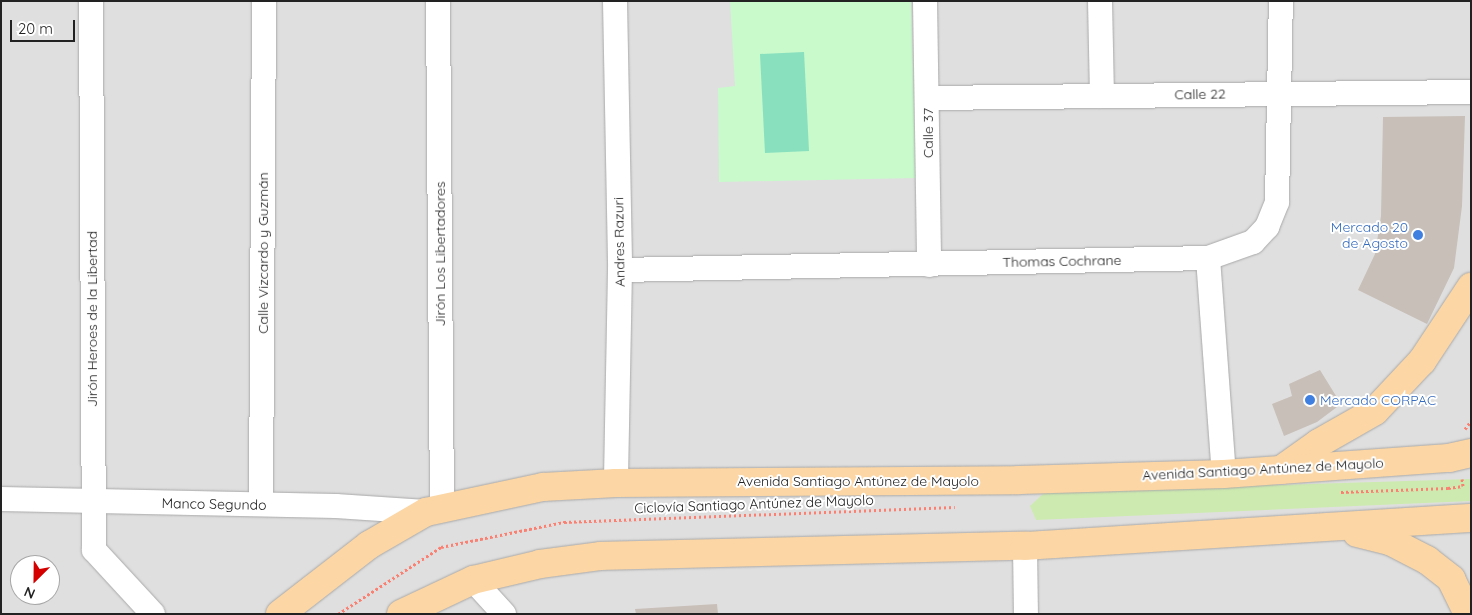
<!DOCTYPE html>
<meta charset="utf-8">
<style>
body{margin:0}
#map{position:relative;width:1472px;height:615px;overflow:hidden;background:#f2efe9;font-family:Quicksand,sans-serif}
div>[style]{position:absolute}
[style*='--x']{left:calc(var(--x)*1px);top:calc(var(--y)*1px);width:calc(var(--w)*1px);rotate:calc(var(--a)*1deg)}
.residential>*{inset:0;background:#e0dfdf}
.grass>*{inset:0;background:#cdebb0}
.park>*{inset:0;background:#c8facc}
.pitch>*{inset:0;background:#88e0be}
.building>*{inset:0;background:#c7bfb8}
.path>*{height:3px;margin-top:-1.5px;transform-origin:0;background:repeating-linear-gradient(90deg,#fa8072 0 2.5px,transparent 0 5px)}
.roads{filter:drop-shadow(0 0 1px #a9a9a9) drop-shadow(0 0 1px #a9a9a9)}
.minor>*{height:24px;margin:-12px;padding:0 12px;transform-origin:12px;border-radius:12px;background:#fff}
.major>*{height:28px;margin:-14px;padding:0 14px;transform-origin:14px;border-radius:14px;background:#fcd6a4}
.dots>*{width:14px;height:14px;translate:-50% -50%;box-sizing:border-box;border:2px solid #fff;border-radius:50%}
span{translate:-50% -50%;white-space:nowrap;text-align:center;line-height:1.15;-webkit-text-stroke:4px #fff;paint-order:stroke}
.street-label{font-size:14px;color:#222}
.shop-label{font-size:14px;color:#366cbe}
.right{translate:-100% -50%;text-align:right}
.left{translate:0 -50%;text-align:left}
.frame{position:absolute;inset:0;border:2px solid #222;pointer-events:none}
.north{position:absolute;left:10px;top:555px;width:50px;height:50px;box-sizing:border-box;background:#fff;border:1px solid #a7a7a7;border-radius:50%;rotate:203deg;font-size:14px;font-weight:700;line-height:20px;text-align:center;color:#222}
.north::after{content:'';display:block;margin:auto;width:18px;height:22px;background:#d40000;clip-path:polygon(50% 0,100% 100%,50% 72%,0 100%)}
.scale{position:absolute;left:10px;top:20px;width:65px;height:22px;box-sizing:border-box;border:2px solid #222;border-top:0;padding-left:6px;font-size:15px;line-height:18px;white-space:nowrap;color:#222;-webkit-text-stroke:4px #fff;paint-order:stroke}
</style>
<div id="map">
<div class="residential">
<i style="clip-path:polygon(evenodd,1px 1px,1471px 1px,1471px 614px,1px 614px,1px 1px,20px 565px,50px 565px,50px 595px,20px 595px,20px 565px)"></i>
</div>
<div class="grass">
<i style="clip-path:polygon(1471px 479px,1471px 501px,1036px 520px,1030px 506px,1045px 492px)"></i>
</div>
<div class="park">
<i style="clip-path:polygon(730px 1px,911px 1px,916px 178px,719px 182px,718px 88px,735px 86px)"></i>
</div>
<div class="pitch">
<i style="clip-path:polygon(804px 52px,809px 151px,765px 153px,760px 54px)"></i>
</div>
<div class="building">
<i style="clip-path:polygon(1465px 116px,1462px 206px,1454px 268px,1427px 324px,1358px 290px,1375px 254px,1381px 216px,1383px 117px)"></i>
<i style="clip-path:polygon(1320px 370px,1341px 404px,1317px 422px,1284px 436px,1272px 404px,1292px 396px,1289px 384px)"></i>
<i style="clip-path:polygon(717px 604px,718px 614px,636px 614px,635px 609px)"></i>
</div>
<div class="path">
<i style="--x:1465;--y:429;--w:10;--a:-53"></i>
<i style="--x:1341;--y:492;--w:107;--a:-2.1"></i>
<i style="--x:1448;--y:488;--w:15;--a:-8"></i>
<i style="--x:1463;--y:486;--w:7;--a:-98"></i>
<i style="--x:338;--y:614;--w:123;--a:-33"></i>
<i style="--x:441;--y:547;--w:126;--a:-11.5"></i>
<i style="--x:564;--y:522;--w:391;--a:-2.2"></i>
</div>
<div class="roads">
<div class="minor">
<i style="--x:91;--y:1;--w:549;--a:89.69"></i>
<i style="--x:94;--y:550;--w:87;--a:47.3"></i>
<i style="--x:438;--y:1;--w:506;--a:89.55"></i>
<i style="--x:615;--y:1;--w:269;--a:88.9"></i>
<i style="--x:620;--y:270;--w:213;--a:91.1"></i>
<i style="--x:925;--y:1;--w:264;--a:89.1"></i>
<i style="--x:1100;--y:1;--w:95;--a:88.8"></i>
<i style="--x:928;--y:98;--w:543;--a:-0.63"></i>
<i style="--x:1208;--y:258;--w:217;--a:85.8"></i>
<i style="--x:620;--y:270;--w:588;--a:-1.17"></i>
<i style="--x:1208;--y:258;--w:48;--a:-19.6"></i>
<i style="--x:1253;--y:242;--w:21;--a:-47"></i>
<i style="--x:1267;--y:227;--w:27;--a:-68"></i>
<i style="--x:1277;--y:202;--w:201;--a:-88.9"></i>
<i style="--x:1;--y:499;--w:335;--a:1.2"></i>
<i style="--x:336;--y:506;--w:90;--a:3.8"></i>
<i style="--x:261;--y:504;--w:503;--a:-89.66"></i>
<i style="--x:1025;--y:546;--w:68;--a:89.2"></i>
<i style="--x:473;--y:580;--w:46;--a:47.6"></i>
</div>
<div class="major">
<i style="--x:1281;--y:470;--w:47;--a:-35.4"></i>
<i style="--x:1319;--y:443;--w:64;--a:-29.7"></i>
<i style="--x:1375;--y:411;--w:69;--a:-46.8"></i>
<i style="--x:1422;--y:361;--w:89;--a:-56.5"></i>
<i style="--x:1357;--y:533;--w:34;--a:14"></i>
<i style="--x:1390;--y:541;--w:42;--a:27.2"></i>
<i style="--x:1427;--y:560;--w:31;--a:38"></i>
<i style="--x:1451;--y:579;--w:39;--a:64"></i>
<i style="--x:280;--y:614;--w:113;--a:-37.8"></i>
<i style="--x:369;--y:545;--w:66;--a:-30.1"></i>
<i style="--x:426;--y:512;--w:120;--a:-12.1"></i>
<i style="--x:543;--y:487;--w:73;--a:-3.1"></i>
<i style="--x:616;--y:483;--w:403;--a:-0.4"></i>
<i style="--x:1019;--y:480;--w:205;--a:-1.7"></i>
<i style="--x:1224;--y:474;--w:226;--a:-4.1"></i>
<i style="--x:1449;--y:458;--w:23;--a:-13"></i>
<i style="--x:401;--y:614;--w:80;--a:-25.3"></i>
<i style="--x:473;--y:580;--w:69;--a:-13.4"></i>
<i style="--x:540;--y:564;--w:62;--a:-7.5"></i>
<i style="--x:601;--y:556;--w:424;--a:-1.4"></i>
<i style="--x:1025;--y:546;--w:447;--a:-3.6"></i>
</div>
</div>
<div class="dots">
<i style="left:1418px;top:235px;background:#3f7fe0"></i>
<i style="left:1310px;top:400px;background:#3f7fe0"></i>
</div>
<div class="street-label">
<span style="left:1200px;top:94px;rotate:-1deg">Calle 22</span>
<span style="left:928px;top:133px;rotate:-90deg">Calle 37</span>
<span style="left:619px;top:242px;rotate:-91deg">Andres Razuri</span>
<span style="left:263px;top:253px;rotate:-90deg">Calle Vizcardo y Guzmán</span>
<span style="left:440px;top:254px;rotate:-90deg">Jirón Los Libertadores</span>
<span style="left:1062px;top:261px;rotate:-1deg">Thomas Cochrane</span>
<span style="left:92px;top:319px;rotate:-90deg">Jirón Heroes de la Libertad</span>
<span style="left:1263px;top:469px;rotate:-3deg">Avenida Santiago Antúnez de Mayolo</span>
<span style="left:858px;top:481px">Avenida Santiago Antúnez de Mayolo</span>
<span style="left:214px;top:504px;rotate:1deg">Manco Segundo</span>
<span style="left:754px;top:504px;rotate:-2deg">Ciclovía Santiago Antúnez de Mayolo</span>
</div>
<div class="shop-label">
<span class="right" style="left:1408px;top:235px">Mercado 20<br>de Agosto</span>
<span class="left" style="left:1320px;top:400px">Mercado CORPAC</span>
</div>
<div class="frame"></div>
<div class="north">N</div>
<div class="scale">20 m</div>
</div>
